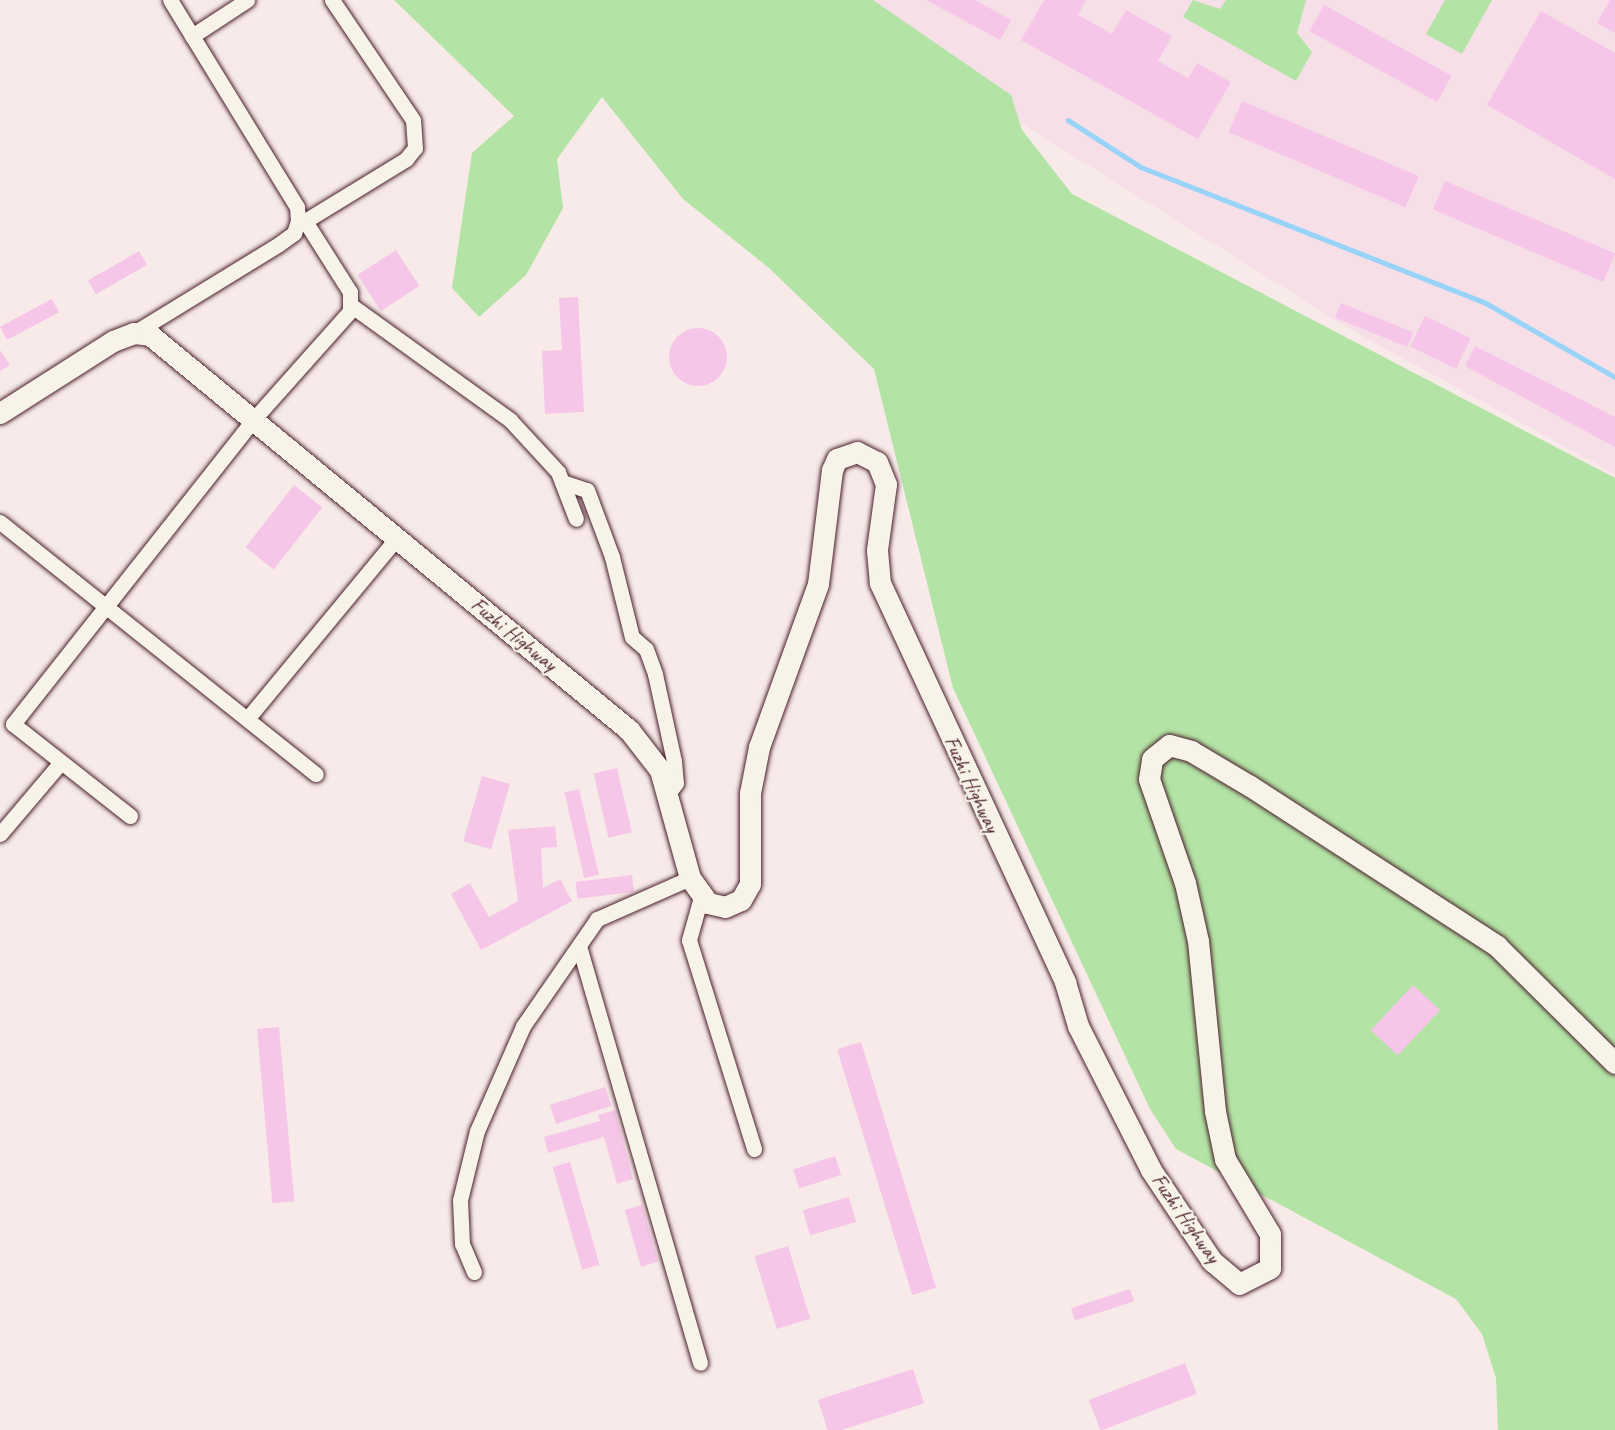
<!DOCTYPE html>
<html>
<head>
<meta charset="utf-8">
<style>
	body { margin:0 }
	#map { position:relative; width:1615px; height:1430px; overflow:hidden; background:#f7eae8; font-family:Caveat,sans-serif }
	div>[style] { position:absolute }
	.built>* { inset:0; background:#f7dfe8 }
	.green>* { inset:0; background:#b3e4a5 }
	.stream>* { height:4.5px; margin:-2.25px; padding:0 2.25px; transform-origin:2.25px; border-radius:2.25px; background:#98d3f8 }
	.building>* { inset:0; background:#f6c6e8; transform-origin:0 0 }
	.round { border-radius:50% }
	.roads { filter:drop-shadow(0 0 2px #4a1f2b) drop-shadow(0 0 2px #4a1f2b) }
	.minor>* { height:15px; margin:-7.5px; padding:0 7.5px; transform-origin:7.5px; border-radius:7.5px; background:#f7f3e8 }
	.secondary>* { height:21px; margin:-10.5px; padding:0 10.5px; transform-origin:10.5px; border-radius:10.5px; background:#f7f3e8 }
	span { translate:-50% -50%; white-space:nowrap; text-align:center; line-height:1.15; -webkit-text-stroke:4.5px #f7f3e8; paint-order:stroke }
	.street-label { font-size:21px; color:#4a1f2b }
</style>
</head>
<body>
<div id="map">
	<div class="built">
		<i style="clip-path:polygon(824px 0,1615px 0,1615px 474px,1353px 331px)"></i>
	</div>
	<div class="green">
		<i style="clip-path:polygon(394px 0,873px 0,1011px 95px,1022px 130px,1072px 194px,1615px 478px,1615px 1430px,1498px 1430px,1496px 1378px,1482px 1334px,1456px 1299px,1176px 1149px,1150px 1109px,953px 688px,874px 369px,769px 268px,683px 199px,602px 97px,557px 159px,563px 208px,526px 275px,479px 317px,452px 288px,472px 153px,514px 116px)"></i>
		<i style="clip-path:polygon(1193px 0,1220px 9px,1226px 0,1306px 0,1297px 33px,1312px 52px,1296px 81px,1183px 17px)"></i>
		<i style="clip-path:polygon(1445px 0,1492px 0,1462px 54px,1426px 34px)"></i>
	</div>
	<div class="stream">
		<i style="left:1068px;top:120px;width:87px;rotate:32.8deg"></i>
		<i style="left:1141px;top:167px;width:371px;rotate:21.5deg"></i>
		<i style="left:1486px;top:303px;width:149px;rotate:29.8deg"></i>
	</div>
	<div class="building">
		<i style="clip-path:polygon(926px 0,975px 0,1011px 20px,1000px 40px)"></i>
		<i style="clip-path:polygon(1044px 0,1086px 0,1078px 15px,1112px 34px,1126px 10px,1172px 36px,1158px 61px,1188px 78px,1197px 63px,1231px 82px,1198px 139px,1021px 40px)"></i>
		<i style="clip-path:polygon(1610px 0,1615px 0,1615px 33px,1597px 23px)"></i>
		<i style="left:1324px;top:5px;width:146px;height:30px;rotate:29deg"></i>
		<i style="clip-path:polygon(1541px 11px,1615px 53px,1615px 179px,1487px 105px)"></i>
		<i style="left:1242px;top:101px;width:192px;height:34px;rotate:23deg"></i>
		<i style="left:1445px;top:181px;width:185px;height:31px;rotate:23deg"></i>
		<i style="left:396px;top:250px;width:43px;height:46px;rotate:57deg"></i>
		<i style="left:139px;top:251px;width:16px;height:59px;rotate:60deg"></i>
		<i style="clip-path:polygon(578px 297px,584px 412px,545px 414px,542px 351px,562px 350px,559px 298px)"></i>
		<i style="left:52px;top:299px;width:15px;height:59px;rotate:62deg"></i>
		<i style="left:1341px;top:303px;width:78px;height:16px;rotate:22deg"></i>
		<i style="left:1425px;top:316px;width:51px;height:34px;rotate:26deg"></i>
		<i class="round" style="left:669px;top:328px;width:58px;height:58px"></i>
		<i style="clip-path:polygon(1475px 346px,1615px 417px,1615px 447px,1465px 366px)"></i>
		<i style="clip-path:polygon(0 350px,10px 365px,0 371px)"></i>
		<i style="left:294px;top:485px;width:36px;height:79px;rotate:38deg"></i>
		<i style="left:617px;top:768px;width:66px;height:24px;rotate:77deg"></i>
		<i style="left:482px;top:776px;width:29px;height:68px;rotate:16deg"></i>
		<i style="left:579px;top:789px;width:88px;height:15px;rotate:77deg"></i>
		<i style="clip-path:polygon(555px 826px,557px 847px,541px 848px,543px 888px,560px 879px,572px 901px,481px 950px,451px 894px,470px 883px,489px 917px,518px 901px,508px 830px)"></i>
		<i style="left:632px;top:875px;width:17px;height:57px;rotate:83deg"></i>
		<i style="left:1413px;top:985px;width:37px;height:62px;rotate:43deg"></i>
		<i style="left:279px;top:1027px;width:175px;height:22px;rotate:85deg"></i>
		<i style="left:861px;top:1042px;width:257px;height:25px;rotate:73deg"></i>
		<i style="left:605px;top:1087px;width:20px;height:58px;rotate:72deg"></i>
		<i style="clip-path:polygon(615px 1110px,633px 1179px,617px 1184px,604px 1137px,548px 1153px,544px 1137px,600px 1121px,598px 1115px)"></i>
		<i style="left:835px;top:1156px;width:20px;height:44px;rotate:72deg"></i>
		<i style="left:570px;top:1162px;width:107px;height:18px;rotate:74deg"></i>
		<i style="left:849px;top:1197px;width:26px;height:48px;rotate:74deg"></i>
		<i style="left:642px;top:1205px;width:59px;height:18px;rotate:74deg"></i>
		<i style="left:788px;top:1246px;width:76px;height:35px;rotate:73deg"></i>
		<i style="left:1130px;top:1289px;width:13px;height:62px;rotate:72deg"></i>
		<i style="left:1185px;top:1363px;width:33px;height:103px;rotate:69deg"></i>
		<i style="left:913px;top:1369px;width:36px;height:100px;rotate:72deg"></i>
	</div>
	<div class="roads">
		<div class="minor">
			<i style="left:192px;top:36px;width:66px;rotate:-33.2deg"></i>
			<i style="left:305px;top:221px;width:119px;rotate:-31.5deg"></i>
			<i style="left:406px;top:159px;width:14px;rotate:-51deg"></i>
			<i style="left:415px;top:148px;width:28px;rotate:-94deg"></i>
			<i style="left:413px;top:120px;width:145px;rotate:-124deg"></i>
			<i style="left:352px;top:306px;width:195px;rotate:35.8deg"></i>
			<i style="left:510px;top:420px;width:71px;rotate:47.3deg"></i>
			<i style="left:558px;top:472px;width:50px;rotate:69deg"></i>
			<i style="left:134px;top:333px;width:170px;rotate:-31.5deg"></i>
			<i style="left:279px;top:244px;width:19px;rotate:-36deg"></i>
			<i style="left:294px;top:233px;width:13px;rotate:-72deg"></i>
			<i style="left:298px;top:221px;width:14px;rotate:-94deg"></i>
			<i style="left:297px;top:207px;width:243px;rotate:-121.5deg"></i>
			<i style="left:562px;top:482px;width:26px;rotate:18deg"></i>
			<i style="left:587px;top:490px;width:72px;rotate:69.5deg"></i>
			<i style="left:612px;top:557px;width:82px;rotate:76deg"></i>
			<i style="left:632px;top:637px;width:18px;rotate:41deg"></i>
			<i style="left:646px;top:649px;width:27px;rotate:70deg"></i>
			<i style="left:655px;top:674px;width:89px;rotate:77.7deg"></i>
			<i style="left:674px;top:761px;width:22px;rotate:85deg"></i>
			<i style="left:676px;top:783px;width:15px;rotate:127deg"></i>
			<i style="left:0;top:522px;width:404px;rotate:38.6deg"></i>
			<i style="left:247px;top:719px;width:234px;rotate:-50.4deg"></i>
			<i style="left:130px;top:816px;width:149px;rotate:-141.8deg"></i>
			<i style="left:13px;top:724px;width:387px;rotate:-51.7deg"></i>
			<i style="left:253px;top:420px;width:146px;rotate:-48.3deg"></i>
			<i style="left:350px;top:311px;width:19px;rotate:-90deg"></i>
			<i style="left:350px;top:292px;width:84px;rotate:-122.4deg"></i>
			<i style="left:305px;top:221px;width:7px;rotate:180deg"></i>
			<i style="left:0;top:834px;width:94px;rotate:-49.7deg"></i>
			<i style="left:701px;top:897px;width:45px;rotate:105.6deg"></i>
			<i style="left:689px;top:940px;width:219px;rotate:72.7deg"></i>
			<i style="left:579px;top:946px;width:434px;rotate:73.8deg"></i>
			<i style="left:474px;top:1272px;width:30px;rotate:-113deg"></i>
			<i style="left:462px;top:1244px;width:44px;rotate:-92.6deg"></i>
			<i style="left:460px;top:1200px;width:71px;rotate:-76.2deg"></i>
			<i style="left:477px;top:1131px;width:115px;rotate:-66.3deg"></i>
			<i style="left:523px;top:1026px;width:130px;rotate:-55.3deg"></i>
			<i style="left:597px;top:919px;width:102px;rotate:-23.8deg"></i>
		</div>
		<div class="secondary">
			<i style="left:0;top:413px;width:134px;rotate:-32.5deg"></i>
			<i style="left:113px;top:341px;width:22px;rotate:-21deg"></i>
			<i style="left:134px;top:333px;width:16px;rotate:7deg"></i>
			<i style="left:150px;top:335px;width:621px;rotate:39.51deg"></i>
			<i style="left:629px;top:730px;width:51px;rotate:52.2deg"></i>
			<i style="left:660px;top:770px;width:112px;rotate:74.5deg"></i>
			<i style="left:690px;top:878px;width:31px;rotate:54deg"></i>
			<i style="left:708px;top:903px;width:17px;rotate:13deg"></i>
			<i style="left:725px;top:907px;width:17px;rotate:-24deg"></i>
			<i style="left:741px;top:900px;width:18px;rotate:-61deg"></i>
			<i style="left:750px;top:884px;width:91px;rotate:-90deg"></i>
			<i style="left:750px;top:793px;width:47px;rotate:-78.9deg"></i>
			<i style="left:759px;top:747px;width:173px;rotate:-70.1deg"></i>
			<i style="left:818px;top:584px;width:115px;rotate:-83deg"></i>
			<i style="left:832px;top:470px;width:12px;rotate:-66deg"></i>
			<i style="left:837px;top:459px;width:21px;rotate:-19deg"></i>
			<i style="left:857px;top:452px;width:22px;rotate:27deg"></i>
			<i style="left:877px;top:462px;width:24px;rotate:68deg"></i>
			<i style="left:886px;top:484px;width:67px;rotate:97.8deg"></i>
			<i style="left:877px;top:550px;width:33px;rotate:85deg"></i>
			<i style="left:880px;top:583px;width:440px;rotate:65.1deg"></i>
			<i style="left:1065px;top:982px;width:46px;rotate:73.5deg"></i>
			<i style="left:1078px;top:1026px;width:161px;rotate:63.1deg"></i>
			<i style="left:1151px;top:1170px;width:110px;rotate:56.2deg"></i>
			<i style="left:1212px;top:1261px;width:35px;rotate:40deg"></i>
			<i style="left:1239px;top:1284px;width:35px;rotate:-27deg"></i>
			<i style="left:1270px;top:1268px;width:34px;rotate:-90deg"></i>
			<i style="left:1270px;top:1234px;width:87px;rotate:-121deg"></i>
			<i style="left:1225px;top:1159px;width:49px;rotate:-101.8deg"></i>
			<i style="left:1215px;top:1111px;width:171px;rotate:-95.7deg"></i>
			<i style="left:1198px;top:941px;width:59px;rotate:-102.6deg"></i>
			<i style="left:1185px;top:883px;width:110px;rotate:-109.1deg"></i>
			<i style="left:1149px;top:779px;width:20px;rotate:-81deg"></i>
			<i style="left:1152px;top:759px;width:22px;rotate:-39deg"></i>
			<i style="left:1169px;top:745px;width:23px;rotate:15deg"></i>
			<i style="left:1191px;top:751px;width:69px;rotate:30.7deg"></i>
			<i style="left:1250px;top:786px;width:294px;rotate:32.9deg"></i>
			<i style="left:1497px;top:946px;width:166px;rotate:44.8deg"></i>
		</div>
	</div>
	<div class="street-label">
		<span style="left:514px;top:634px;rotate:39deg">Fuzhi Highway</span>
		<span style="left:972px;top:784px;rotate:65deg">Fuzhi Highway</span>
		<span style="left:1186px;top:1218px;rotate:55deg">Fuzhi Highway</span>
	</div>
</div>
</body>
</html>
